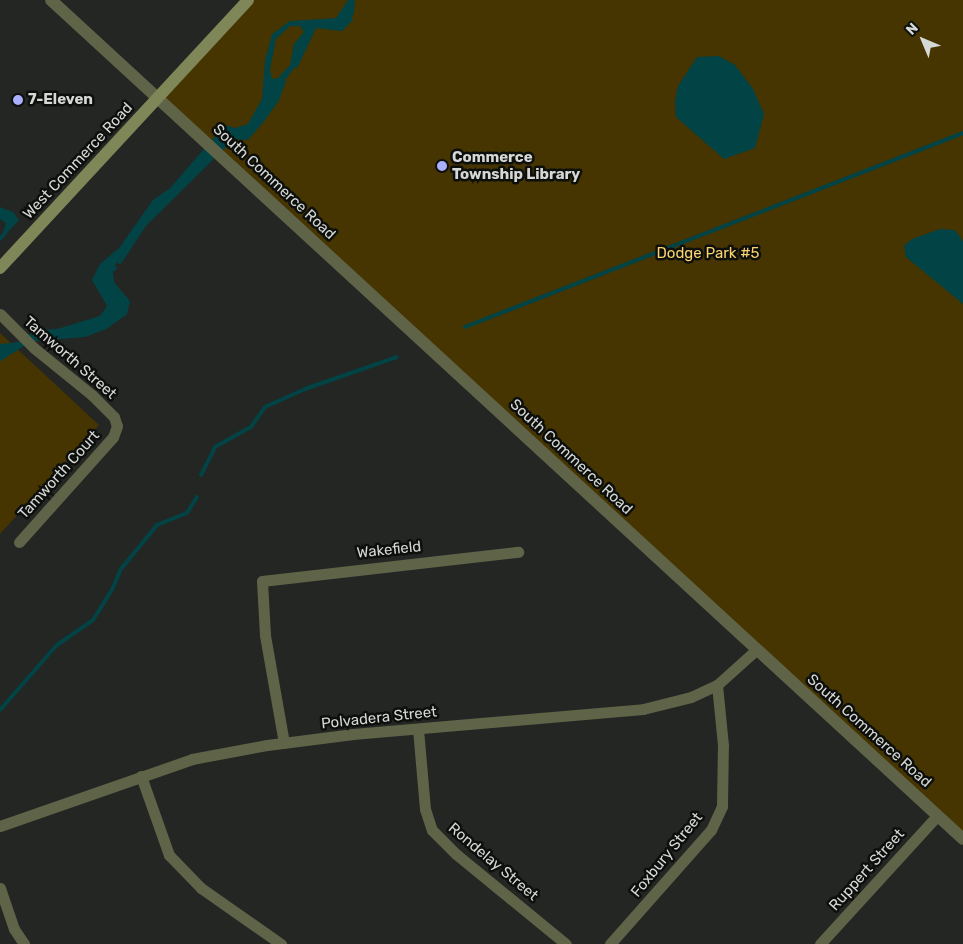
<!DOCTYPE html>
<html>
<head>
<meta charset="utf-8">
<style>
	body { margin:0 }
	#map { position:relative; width:963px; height:944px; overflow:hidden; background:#232623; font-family:Rubik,sans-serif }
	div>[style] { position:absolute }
	.green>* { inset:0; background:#463501 }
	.water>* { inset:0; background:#024345 }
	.stream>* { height:4px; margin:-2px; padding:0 2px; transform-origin:2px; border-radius:2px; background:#024345 }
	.minor>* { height:11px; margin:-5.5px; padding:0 5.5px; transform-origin:5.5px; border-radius:5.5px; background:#5f6347 }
	.tertiary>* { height:12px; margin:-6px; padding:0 6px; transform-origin:6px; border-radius:6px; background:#5f6347 }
	.secondary>* { height:12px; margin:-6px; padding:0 6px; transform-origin:6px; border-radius:6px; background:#7f8658 }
	.dots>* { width:14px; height:14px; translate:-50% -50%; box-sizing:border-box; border:2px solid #0d0f0d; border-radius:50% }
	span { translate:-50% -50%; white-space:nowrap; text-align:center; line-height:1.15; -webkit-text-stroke:5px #0d0f0d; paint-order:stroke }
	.poi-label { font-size:15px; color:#d5d8d5; font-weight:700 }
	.left { translate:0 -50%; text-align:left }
	.street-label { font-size:15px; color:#d5d8d5 }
	.park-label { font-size:15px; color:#fad36f }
	.north { position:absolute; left:898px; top:15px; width:50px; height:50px; -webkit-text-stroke:4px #0d0f0d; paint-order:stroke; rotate:315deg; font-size:14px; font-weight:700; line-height:20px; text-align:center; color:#d5d8d5 }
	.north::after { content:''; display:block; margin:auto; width:18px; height:22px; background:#d5d8d5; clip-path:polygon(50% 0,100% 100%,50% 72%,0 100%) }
</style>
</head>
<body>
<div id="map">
	<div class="green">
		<i style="clip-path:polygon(251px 0,963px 0,963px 833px,162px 97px)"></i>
		<i style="clip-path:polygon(0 333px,99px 425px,0 534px)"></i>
	</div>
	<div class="water">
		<i style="clip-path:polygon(evenodd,348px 0,355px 0,354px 13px,348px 24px,338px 30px,314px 28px,310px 33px,298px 63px,282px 84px,277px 100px,261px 122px,247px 138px,231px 138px,144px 225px,111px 271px,112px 283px,128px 302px,125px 313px,97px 331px,73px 338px,34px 339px,0 359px,0 344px,19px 342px,36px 330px,57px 329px,100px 316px,107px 306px,92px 280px,100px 264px,119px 248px,153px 200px,170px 188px,225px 125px,235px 128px,248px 124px,262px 99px,265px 60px,272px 34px,290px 21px,336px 18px,348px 0,290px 26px,300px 26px,304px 32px,294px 44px,290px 65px,278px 78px,272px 79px,270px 70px,276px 39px,290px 26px)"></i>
		<i style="clip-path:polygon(719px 56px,735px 65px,753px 89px,764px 114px,755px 148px,724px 159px,676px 117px,675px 101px,678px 86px,697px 57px)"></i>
		<i style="clip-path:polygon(0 207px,13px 212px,19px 220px,6px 234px,3px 232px,6px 223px,0 219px)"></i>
		<i style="clip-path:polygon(940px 229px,955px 230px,963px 241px,963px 304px,906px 257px,904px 246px,912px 239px)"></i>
	</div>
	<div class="stream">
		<i style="left:326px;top:27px;width:15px;rotate:8deg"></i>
		<i style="left:341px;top:29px;width:14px;rotate:-45deg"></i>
		<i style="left:296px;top:66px;width:42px;rotate:-64.7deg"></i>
		<i style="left:221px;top:149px;width:18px;rotate:-43deg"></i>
		<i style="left:234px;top:137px;width:13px;rotate:4deg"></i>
		<i style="left:247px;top:138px;width:21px;rotate:-49deg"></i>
		<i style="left:261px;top:122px;width:27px;rotate:-54deg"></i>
		<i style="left:277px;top:100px;width:20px;rotate:-70deg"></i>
		<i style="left:0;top:239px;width:8px;rotate:-50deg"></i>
		<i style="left:120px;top:262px;width:44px;rotate:-57deg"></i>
		<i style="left:144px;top:225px;width:101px;rotate:-44.6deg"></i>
		<i style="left:465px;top:327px;width:534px;rotate:-21.28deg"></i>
		<i style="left:35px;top:339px;width:50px;rotate:-4.6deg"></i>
		<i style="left:85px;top:335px;width:22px;rotate:-21deg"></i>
		<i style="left:106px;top:327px;width:24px;rotate:-36deg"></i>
		<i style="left:125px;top:313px;width:11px;rotate:-75deg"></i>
		<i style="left:128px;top:302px;width:25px;rotate:-130deg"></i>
		<i style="left:112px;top:283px;width:12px;rotate:-95deg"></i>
		<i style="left:111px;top:271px;width:5px;rotate:-37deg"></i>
		<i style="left:0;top:359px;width:28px;rotate:-32deg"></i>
		<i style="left:201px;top:475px;width:31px;rotate:-63deg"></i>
		<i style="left:215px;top:447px;width:41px;rotate:-29.1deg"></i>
		<i style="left:251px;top:427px;width:24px;rotate:-55deg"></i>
		<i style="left:265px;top:407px;width:44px;rotate:-24.2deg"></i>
		<i style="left:305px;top:389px;width:97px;rotate:-19.2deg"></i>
		<i style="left:0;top:710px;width:86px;rotate:-48.8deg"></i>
		<i style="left:57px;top:645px;width:44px;rotate:-34.8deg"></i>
		<i style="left:93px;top:620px;width:36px;rotate:-58deg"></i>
		<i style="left:112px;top:590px;width:23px;rotate:-67deg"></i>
		<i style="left:121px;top:569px;width:57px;rotate:-50.7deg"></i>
		<i style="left:157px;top:525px;width:32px;rotate:-22deg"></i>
		<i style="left:187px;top:513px;width:19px;rotate:-58deg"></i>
	</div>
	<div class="minor">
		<i style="left:0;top:314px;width:48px;rotate:45deg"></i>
		<i style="left:34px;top:348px;width:75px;rotate:39deg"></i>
		<i style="left:92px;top:395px;width:31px;rotate:45deg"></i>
		<i style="left:114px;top:417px;width:9px;rotate:72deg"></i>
		<i style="left:117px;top:426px;width:12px;rotate:110deg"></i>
		<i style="left:113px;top:437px;width:141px;rotate:131.8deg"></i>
		<i style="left:418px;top:729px;width:80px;rotate:85deg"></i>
		<i style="left:425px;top:809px;width:22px;rotate:72deg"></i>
		<i style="left:432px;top:830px;width:34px;rotate:45deg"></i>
		<i style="left:456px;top:854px;width:142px;rotate:39.3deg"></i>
		<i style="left:284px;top:743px;width:110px;rotate:-100deg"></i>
		<i style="left:265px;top:635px;width:54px;rotate:-93.2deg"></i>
		<i style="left:262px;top:581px;width:258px;rotate:-6.5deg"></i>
		<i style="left:141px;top:776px;width:84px;rotate:70.5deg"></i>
		<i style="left:169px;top:855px;width:46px;rotate:45.9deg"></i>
		<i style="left:201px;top:888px;width:98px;rotate:35deg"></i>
		<i style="left:0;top:826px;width:203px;rotate:-19.2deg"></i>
		<i style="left:192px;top:759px;width:76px;rotate:-10.6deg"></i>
		<i style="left:267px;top:745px;width:87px;rotate:-7.3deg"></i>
		<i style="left:353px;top:734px;width:291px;rotate:-4.9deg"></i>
		<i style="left:643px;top:709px;width:49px;rotate:-14deg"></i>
		<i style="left:691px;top:697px;width:29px;rotate:-25deg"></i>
		<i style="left:717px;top:685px;width:52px;rotate:-41.9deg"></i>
		<i style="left:0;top:888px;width:43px;rotate:71.1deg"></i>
		<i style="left:14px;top:929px;width:18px;rotate:56deg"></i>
		<i style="left:610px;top:944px;width:152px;rotate:-48.5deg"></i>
		<i style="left:711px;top:830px;width:26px;rotate:-65deg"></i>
		<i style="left:722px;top:806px;width:61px;rotate:-89.1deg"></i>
		<i style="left:723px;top:745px;width:60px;rotate:-95.7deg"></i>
		<i style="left:820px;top:944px;width:173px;rotate:-47.6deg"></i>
	</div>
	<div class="tertiary">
		<i style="left:51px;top:0;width:1239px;rotate:42.61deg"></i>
	</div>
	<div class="secondary">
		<i style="left:0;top:268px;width:365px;rotate:-47.2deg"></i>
	</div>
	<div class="dots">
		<i style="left:18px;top:100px;background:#aab0fc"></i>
		<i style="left:442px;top:166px;background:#aab0fc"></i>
	</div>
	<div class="poi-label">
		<span class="left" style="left:28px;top:100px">7-Eleven</span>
		<span class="left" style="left:452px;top:166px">Commerce<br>Township Library</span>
	</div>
	<div class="street-label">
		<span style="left:78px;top:161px;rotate:-47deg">West Commerce Road</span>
		<span style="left:274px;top:182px;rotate:43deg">South Commerce Road</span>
		<span style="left:70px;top:358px;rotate:41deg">Tamworth Street</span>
		<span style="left:571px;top:457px;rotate:43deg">South Commerce Road</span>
		<span style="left:59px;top:475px;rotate:-48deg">Tamworth Court</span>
		<span style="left:389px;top:550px;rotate:-6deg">Wakefield</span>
		<span style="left:379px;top:718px;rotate:-6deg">Polvadera Street</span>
		<span style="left:869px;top:731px;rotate:42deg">South Commerce Road</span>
		<span style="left:667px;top:855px;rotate:-51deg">Foxbury Street</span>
		<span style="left:493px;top:862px;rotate:40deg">Rondelay Street</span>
		<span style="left:867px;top:870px;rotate:-48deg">Ruppert Street</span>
	</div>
	<div class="park-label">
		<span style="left:708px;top:254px">Dodge Park #5</span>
	</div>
	<div class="north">N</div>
</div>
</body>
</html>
